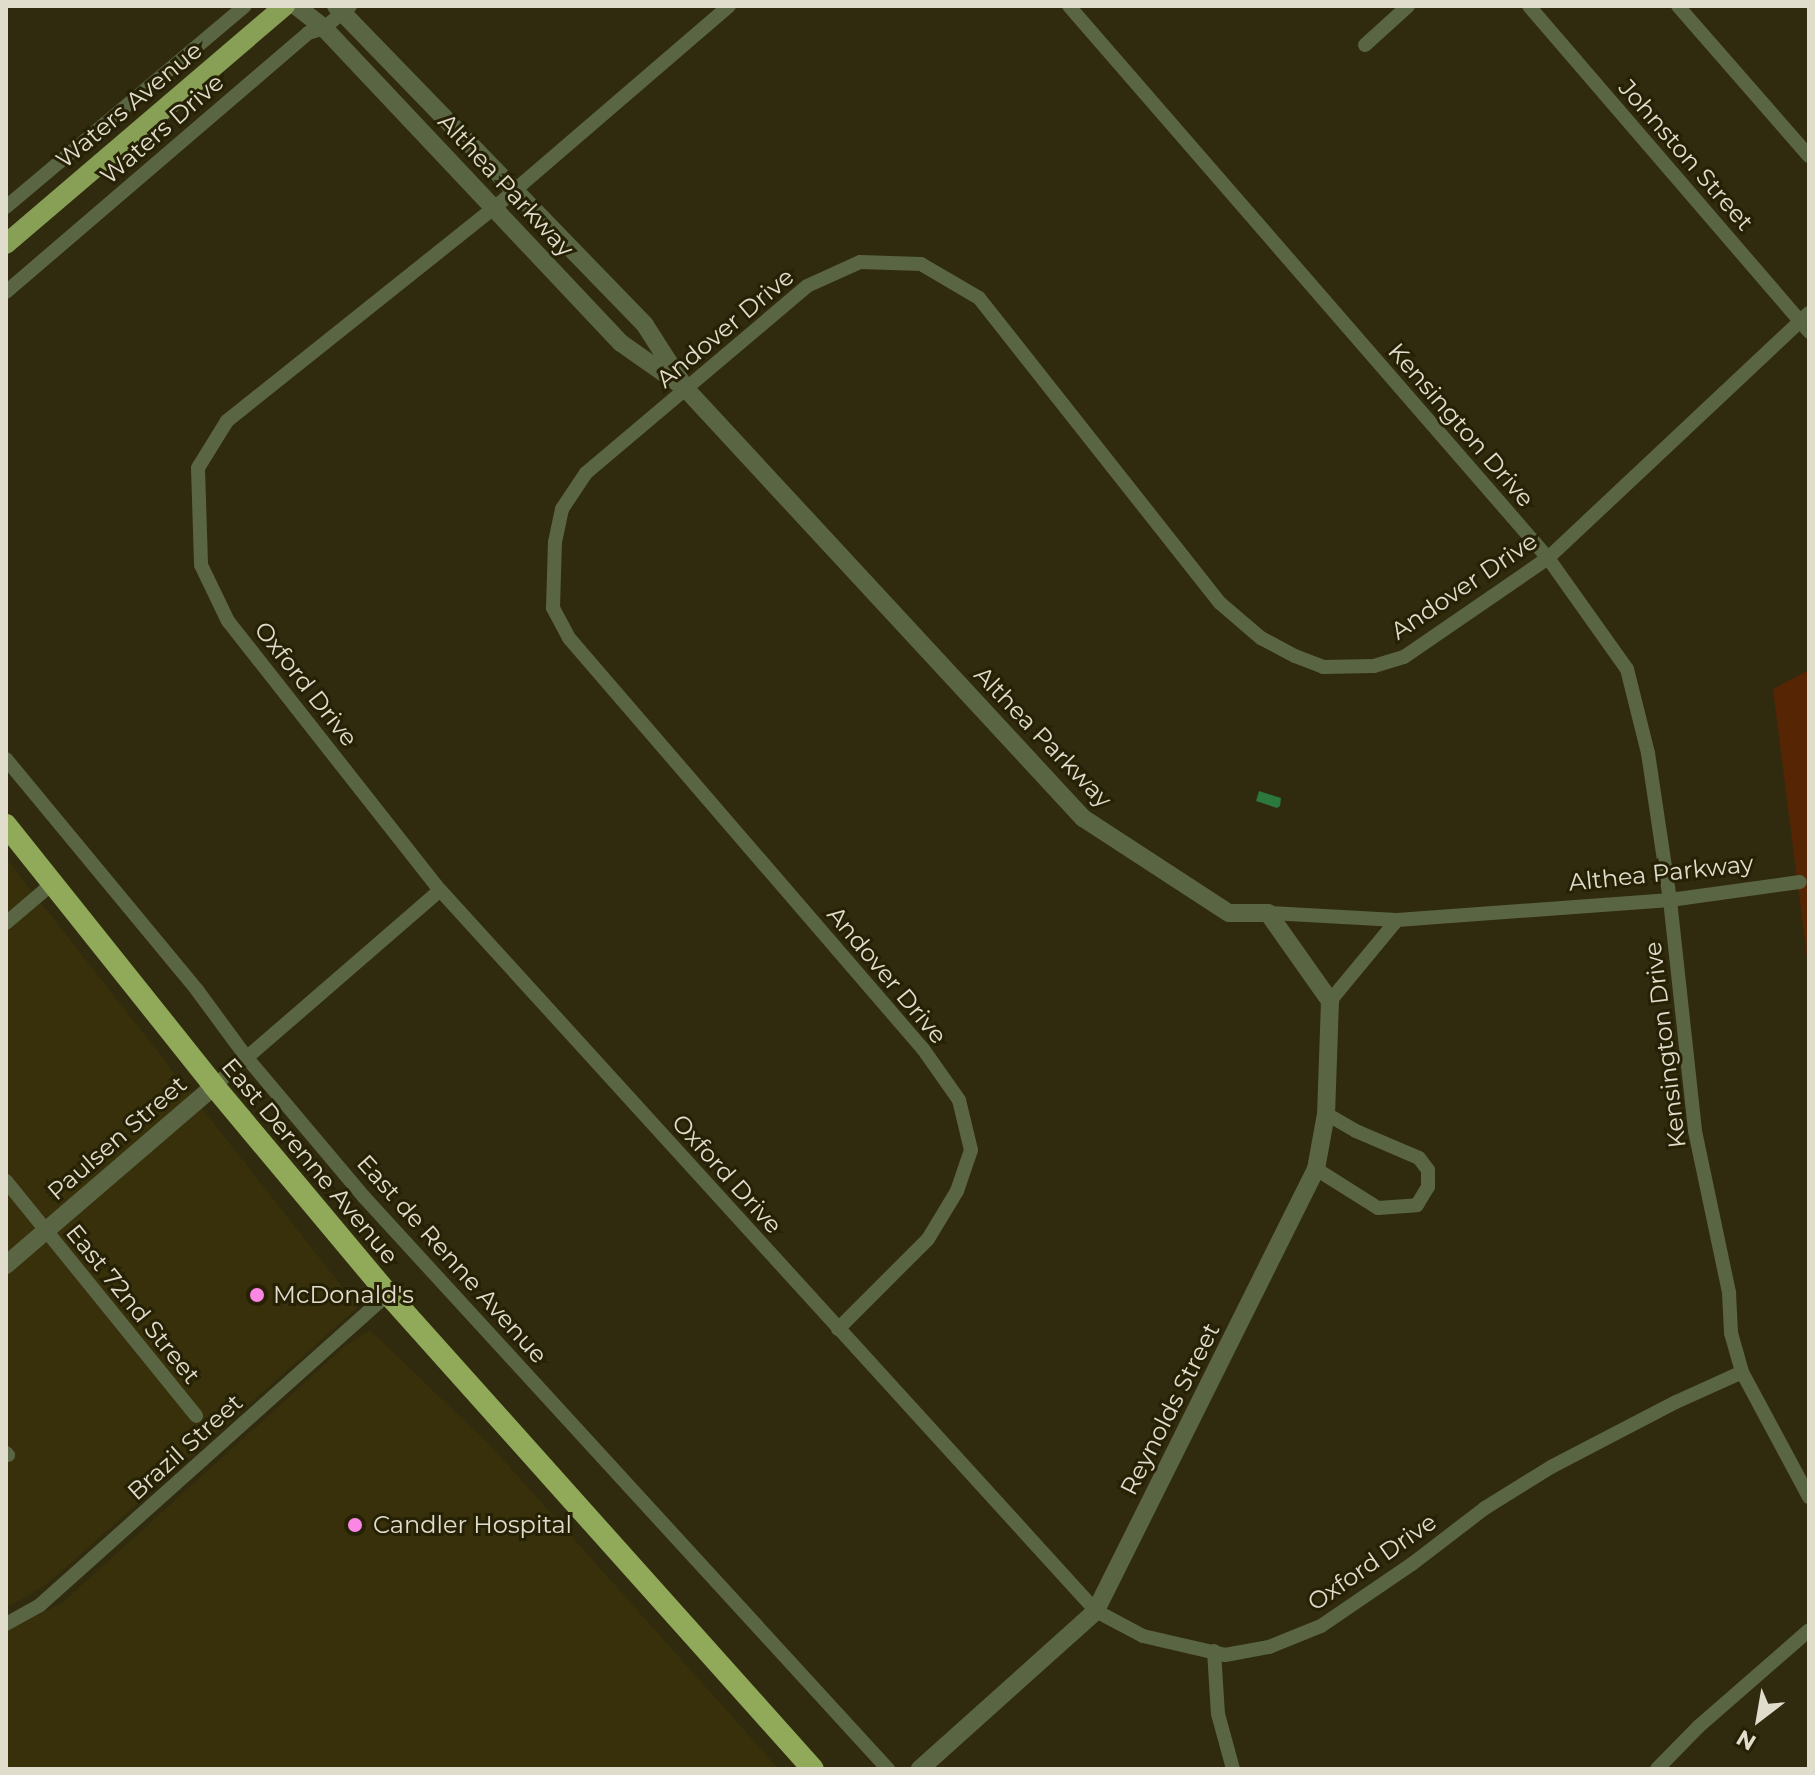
<!DOCTYPE html>
<html>
<head>
<meta charset="utf-8">
<style>
	body { margin:0 }
	#map { position:relative; width:1815px; height:1775px; overflow:hidden; background:#302a0f; font-family:Montserrat,sans-serif }
	div>[style] { position:absolute }
	.built>* { inset:0; background:#37300b }
	.green>* { inset:0; background:#562504 }
	.water>* { inset:0; background:#2b793d }
	.minor>* { height:14px; margin:-7px; padding:0 7px; transform-origin:7px; border-radius:7px; background:#596543 }
	.tertiary>* { height:18px; margin:-9px; padding:0 9px; transform-origin:9px; border-radius:9px; background:#596543 }
	.primary>* { height:20px; margin:-10px; padding:0 10px; transform-origin:10px; border-radius:10px; background:#889f56 }
	.trunk>* { height:22px; margin:-11px; padding:0 11px; transform-origin:11px; border-radius:11px; background:#91aa5a }
	.dots>* { width:22px; height:22px; translate:-50% -50%; box-sizing:border-box; border:4px solid #262105; border-radius:50% }
	span { translate:-50% -50%; white-space:nowrap; text-align:center; line-height:1.15; -webkit-text-stroke:6px #262105; paint-order:stroke }
	.street-label { font-size:24px; color:#e0ddcd }
	.poi-label { font-size:24px; color:#e0ddcd }
	.left { translate:0 -50%; text-align:left }
	.frame { position:absolute; inset:0; border:8px solid #e0ddcd; pointer-events:none }
	.north { position:absolute; left:1719px; top:1679px; width:80px; height:80px; -webkit-text-stroke:6px #262105; paint-order:stroke; rotate:211deg; font-size:22px; font-weight:700; line-height:32px; text-align:center; color:#e0ddcd }
	.north::after { content:''; display:block; margin:auto; width:28px; height:36px; background:#e0ddcd; clip-path:polygon(50% 0,100% 100%,50% 72%,0 100%) }
</style>
</head>
<body>
<div id="map">
	<div class="built">
		<i style="clip-path:polygon(6px 858px,358px 1307px,46px 1585px,6px 1608px)"></i>
		<i style="clip-path:polygon(370px 1330px,492px 1447px,779px 1769px,6px 1769px,6px 1630px,62px 1603px,345px 1346px)"></i>
	</div>
	<div class="green">
		<i style="clip-path:polygon(1809px 670px,1809px 973px,1773px 689px)"></i>
	</div>
	<div class="water">
		<i style="clip-path:polygon(1259px 791px,1281px 798px,1280px 806px,1277px 808px,1256px 801px)"></i>
	</div>
	<div class="minor">
		<i style="left:729px;top:6px;width:308px;rotate:139.3deg"></i>
		<i style="left:495px;top:207px;width:343px;rotate:141.4deg"></i>
		<i style="left:227px;top:421px;width:55px;rotate:121.7deg"></i>
		<i style="left:198px;top:468px;width:97px;rotate:88.2deg"></i>
		<i style="left:201px;top:565px;width:62px;rotate:64.3deg"></i>
		<i style="left:228px;top:621px;width:342px;rotate:51.8deg"></i>
		<i style="left:440px;top:890px;width:975px;rotate:47.7deg"></i>
		<i style="left:1096px;top:1611px;width:53px;rotate:28deg"></i>
		<i style="left:1143px;top:1636px;width:84px;rotate:13deg"></i>
		<i style="left:1225px;top:1655px;width:45px;rotate:-10.3deg"></i>
		<i style="left:1269px;top:1647px;width:56px;rotate:-22deg"></i>
		<i style="left:1321px;top:1626px;width:110px;rotate:-34.3deg"></i>
		<i style="left:1412px;top:1564px;width:92px;rotate:-37.5deg"></i>
		<i style="left:1485px;top:1508px;width:78px;rotate:-31.8deg"></i>
		<i style="left:1551px;top:1467px;width:141px;rotate:-27.5deg"></i>
		<i style="left:1676px;top:1402px;width:72px;rotate:-24.4deg"></i>
		<i style="left:1069px;top:6px;width:731px;rotate:49.05deg"></i>
		<i style="left:1548px;top:558px;width:136px;rotate:54.6deg"></i>
		<i style="left:1627px;top:669px;width:87px;rotate:76deg"></i>
		<i style="left:1648px;top:753px;width:149px;rotate:81.5deg"></i>
		<i style="left:1670px;top:900px;width:232px;rotate:83.8deg"></i>
		<i style="left:1695px;top:1131px;width:166px;rotate:78.1deg"></i>
		<i style="left:1729px;top:1293px;width:40px;rotate:87.1deg"></i>
		<i style="left:1731px;top:1333px;width:41px;rotate:74.2deg"></i>
		<i style="left:1742px;top:1372px;width:142px;rotate:61.8deg"></i>
		<i style="left:1529px;top:6px;width:430px;rotate:49.3deg"></i>
		<i style="left:1678px;top:6px;width:199px;rotate:48.9deg"></i>
		<i style="left:1365px;top:45px;width:58px;rotate:-42.2deg"></i>
		<i style="left:6px;top:207px;width:312px;rotate:-40.1deg"></i>
		<i style="left:6px;top:292px;width:398px;rotate:-40.6deg"></i>
		<i style="left:308px;top:33px;width:17px;rotate:-17deg"></i>
		<i style="left:324px;top:28px;width:34px;rotate:-40deg"></i>
		<i style="left:6px;top:759px;width:300px;rotate:50.4deg"></i>
		<i style="left:197px;top:990px;width:84px;rotate:53.7deg"></i>
		<i style="left:247px;top:1058px;width:182px;rotate:49.9deg"></i>
		<i style="left:364px;top:1197px;width:776px;rotate:47.51deg"></i>
		<i style="left:1268px;top:913px;width:129px;rotate:3.1deg"></i>
		<i style="left:1397px;top:920px;width:274px;rotate:-4.2deg"></i>
		<i style="left:1670px;top:900px;width:131px;rotate:-7.9deg"></i>
		<i style="left:6px;top:923px;width:60px;rotate:-40.3deg"></i>
		<i style="left:1330px;top:1001px;width:105px;rotate:-50.4deg"></i>
		<i style="left:214px;top:1086px;width:299px;rotate:-40.9deg"></i>
		<i style="left:1316px;top:1169px;width:73px;rotate:32.2deg"></i>
		<i style="left:1378px;top:1208px;width:39px;rotate:-4deg"></i>
		<i style="left:1417px;top:1205px;width:21px;rotate:-59deg"></i>
		<i style="left:1428px;top:1187px;width:17px;rotate:-90deg"></i>
		<i style="left:1428px;top:1170px;width:15px;rotate:-127deg"></i>
		<i style="left:1419px;top:1158px;width:69px;rotate:-156.8deg"></i>
		<i style="left:1356px;top:1131px;width:34px;rotate:-150deg"></i>
		<i style="left:6px;top:1181px;width:302px;rotate:51deg"></i>
		<i style="left:838px;top:1329px;width:127px;rotate:-45deg"></i>
		<i style="left:928px;top:1239px;width:56px;rotate:-58.9deg"></i>
		<i style="left:957px;top:1191px;width:43px;rotate:-71.1deg"></i>
		<i style="left:971px;top:1150px;width:51px;rotate:-103.5deg"></i>
		<i style="left:959px;top:1100px;width:62px;rotate:-125.2deg"></i>
		<i style="left:923px;top:1049px;width:542px;rotate:-130.74deg"></i>
		<i style="left:569px;top:638px;width:34px;rotate:-118deg"></i>
		<i style="left:553px;top:608px;width:66px;rotate:-88.3deg"></i>
		<i style="left:555px;top:542px;width:34px;rotate:-78deg"></i>
		<i style="left:562px;top:509px;width:43px;rotate:-56.3deg"></i>
		<i style="left:586px;top:473px;width:289px;rotate:-40.2deg"></i>
		<i style="left:807px;top:286px;width:58px;rotate:-24.4deg"></i>
		<i style="left:860px;top:262px;width:61px;rotate:1.9deg"></i>
		<i style="left:921px;top:264px;width:67px;rotate:30.4deg"></i>
		<i style="left:979px;top:298px;width:389px;rotate:51.7deg"></i>
		<i style="left:1220px;top:603px;width:54px;rotate:40.5deg"></i>
		<i style="left:1261px;top:638px;width:38px;rotate:28deg"></i>
		<i style="left:1295px;top:656px;width:30px;rotate:21deg"></i>
		<i style="left:1323px;top:667px;width:51px;rotate:-1.1deg"></i>
		<i style="left:1374px;top:666px;width:31px;rotate:-17deg"></i>
		<i style="left:1404px;top:657px;width:175px;rotate:-34.5deg"></i>
		<i style="left:1548px;top:558px;width:358px;rotate:-43.2deg"></i>
		<i style="left:6px;top:1453px;width:3px;rotate:45deg"></i>
		<i style="left:6px;top:1624px;width:39px;rotate:-29deg"></i>
		<i style="left:40px;top:1605px;width:467px;rotate:-41.8deg"></i>
		<i style="left:1214px;top:1651px;width:63px;rotate:86.4deg"></i>
		<i style="left:1218px;top:1714px;width:57px;rotate:74.7deg"></i>
		<i style="left:1657px;top:1769px;width:59px;rotate:-45.7deg"></i>
		<i style="left:1698px;top:1727px;width:147px;rotate:-41.1deg"></i>
	</div>
	<div class="tertiary">
		<i style="left:296px;top:6px;width:36px;rotate:38deg"></i>
		<i style="left:324px;top:28px;width:433px;rotate:46.7deg"></i>
		<i style="left:621px;top:343px;width:70px;rotate:35.1deg"></i>
		<i style="left:336px;top:6px;width:444px;rotate:45.9deg"></i>
		<i style="left:645px;top:325px;width:76px;rotate:57.4deg"></i>
		<i style="left:686px;top:389px;width:585px;rotate:47.22deg"></i>
		<i style="left:1083px;top:818px;width:174px;rotate:33.1deg"></i>
		<i style="left:1229px;top:913px;width:39px"></i>
		<i style="left:1268px;top:913px;width:108px;rotate:54.8deg"></i>
		<i style="left:1330px;top:1001px;width:113px;rotate:92deg"></i>
		<i style="left:1326px;top:1114px;width:56px;rotate:100.3deg"></i>
		<i style="left:1316px;top:1169px;width:494px;rotate:116.5deg"></i>
		<i style="left:1096px;top:1611px;width:237px;rotate:138.1deg"></i>
		<i style="left:6px;top:1265px;width:274px;rotate:-40.7deg"></i>
	</div>
	<div class="primary">
		<i style="left:6px;top:244px;width:367px;rotate:-40.5deg"></i>
	</div>
	<div class="trunk">
		<i style="left:6px;top:825px;width:334px;rotate:51.4deg"></i>
		<i style="left:214px;top:1086px;width:271px;rotate:50.1deg"></i>
		<i style="left:388px;top:1294px;width:637px;rotate:48.18deg"></i>
	</div>
	<div class="dots">
		<i style="left:257px;top:1295px;background:#fb87e5"></i>
		<i style="left:355px;top:1525px;background:#fb87e5"></i>
	</div>
	<div class="street-label">
		<span style="left:129px;top:105px;rotate:-40deg">Waters Avenue</span>
		<span style="left:162px;top:129px;rotate:-41deg">Waters Drive</span>
		<span style="left:1686px;top:155px;rotate:49deg">Johnston Street</span>
		<span style="left:506px;top:185px;rotate:47deg">Althea Parkway</span>
		<span style="left:725px;top:328px;rotate:-40deg">Andover Drive</span>
		<span style="left:1461px;top:425px;rotate:49deg">Kensington Drive</span>
		<span style="left:1464px;top:586px;rotate:-34deg">Andover Drive</span>
		<span style="left:306px;top:684px;rotate:52deg">Oxford Drive</span>
		<span style="left:1043px;top:737px;rotate:46deg">Althea Parkway</span>
		<span style="left:1661px;top:873px;rotate:-6deg">Althea Parkway</span>
		<span style="left:887px;top:975px;rotate:50deg">Andover Drive</span>
		<span style="left:1665px;top:1045px;rotate:-97deg">Kensington Drive</span>
		<span style="left:117px;top:1138px;rotate:-41deg">Paulsen Street</span>
		<span style="left:310px;top:1161px;rotate:50deg">East Derenne Avenue</span>
		<span style="left:727px;top:1174px;rotate:48deg">Oxford Drive</span>
		<span style="left:452px;top:1259px;rotate:48deg">East de Renne Avenue</span>
		<span style="left:133px;top:1304px;rotate:51deg">East 72nd Street</span>
		<span style="left:1170px;top:1409px;rotate:-63deg">Reynolds Street</span>
		<span style="left:185px;top:1447px;rotate:-42deg">Brazil Street</span>
		<span style="left:1372px;top:1562px;rotate:-35deg">Oxford Drive</span>
	</div>
	<div class="poi-label">
		<span class="left" style="left:273px;top:1295px">McDonald's</span>
		<span class="left" style="left:373px;top:1525px">Candler Hospital</span>
	</div>
	<div class="frame"></div>
	<div class="north">N</div>
</div>
</body>
</html>
